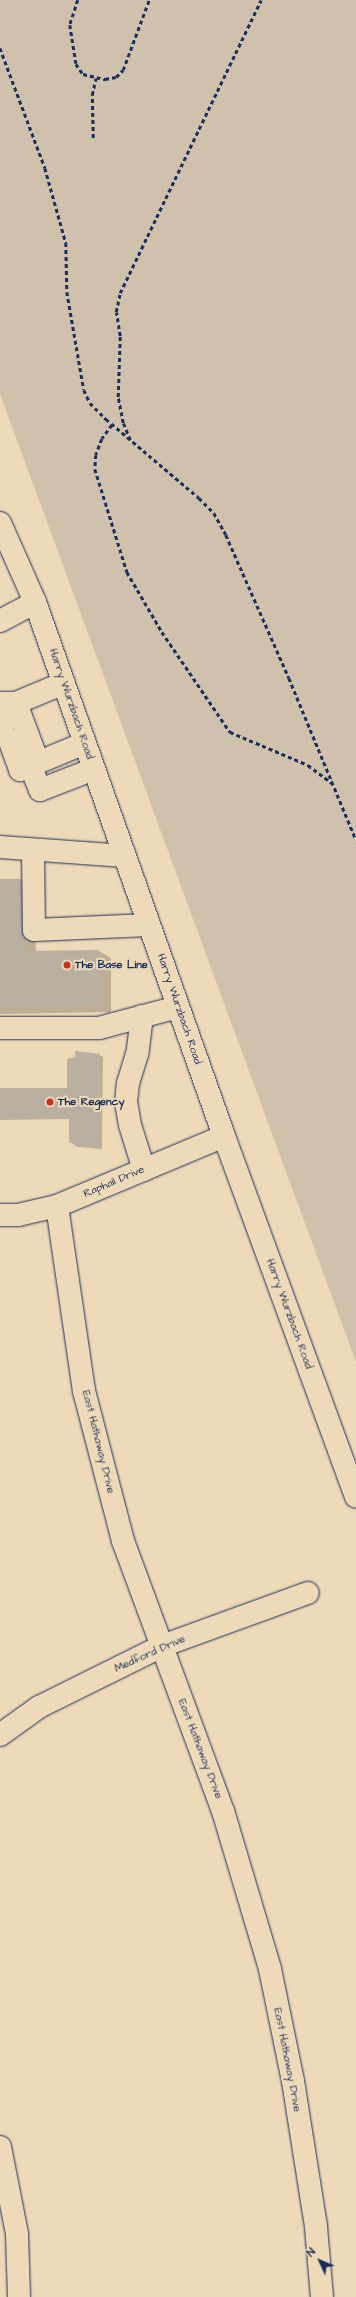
<!DOCTYPE html>
<html>
<head>
<meta charset="utf-8">
<style>
	body { margin:0 }
	#map { position:relative; width:356px; height:2297px; overflow:hidden; background:#eedab8; font-family:"Architects Daughter",sans-serif }
	div>[style] { position:absolute }
	.green>* { inset:0; background:#cfc1ab }
	.shadow>* { inset:0; background:#0003 }
	.building>* { inset:0; background:#bab0a2 }
	.path>* { height:2.5px; margin-top:-1.25px; transform-origin:0; background:repeating-linear-gradient(90deg,#1b2f5e 0 4px,transparent 0 7px) }
	.roads { filter:drop-shadow(0 0 1px #1b2f5e) drop-shadow(0 0 1px #1b2f5e) }
	.minor>* { height:22px; margin:-11px; padding:0 11px; transform-origin:11px; border-radius:11px; background:#eedab8 }
	.major>* { height:22px; margin:-11px; padding:0 11px; transform-origin:11px; border-radius:11px; background:#eedab8 }
	.dots>* { width:11px; height:11px; translate:-50% -50%; box-sizing:border-box; border:2px solid #eedab8; border-radius:50% }
	span { translate:-50% -50%; white-space:nowrap; text-align:center; line-height:1.15; -webkit-text-stroke:4px #eedab8; paint-order:stroke }
	.street-label { font-size:11px; color:#1b2f5e }
	.poi-label { font-size:11px; color:#1b2f5e; font-weight:700 }
	.left { translate:0 -50%; text-align:left }
	.north { position:absolute; left:300px; top:2241px; width:40px; height:40px; -webkit-text-stroke:3px #eedab8; paint-order:stroke; rotate:314deg; font-size:11px; font-weight:700; line-height:16px; text-align:center; color:#1b2f5e }
	.north::after { content:''; display:block; margin:auto; width:14px; height:18px; background:#1b2f5e; clip-path:polygon(50% 0,100% 100%,50% 72%,0 100%) }
</style>
</head>
<body>
<div id="map">
	<div class="green">
		<i style="clip-path:polygon(0 0,356px 0,356px 1362px,0 394px)"></i>
	</div>
	<div class="shadow">
		<i style="clip-path:polygon(0 880px,21px 880px,33px 887px,36px 952px,99px 951px,111px 958px,111px 1012px,0 1014px)"></i>
		<i style="clip-path:polygon(99px 1055px,103px 1057px,102px 1149px,78px 1147px,70px 1142px,70px 1119px,0 1120px,0 1089px,68px 1089px)"></i>
	</div>
	<div class="building">
		<i style="clip-path:polygon(0 879px,21px 879px,24px 951px,99px 950px,99px 1006px,0 1007px)"></i>
		<i style="clip-path:polygon(75px 1051px,100px 1054px,99px 1148px,74px 1146px,75px 1142px,69px 1143px,69px 1118px,0 1119px,0 1088px,67px 1088px,67px 1059px,75px 1057px)"></i>
	</div>
	<div class="path">
		<i style="left:78px;top:0;width:26px;rotate:108deg"></i>
		<i style="left:70px;top:25px;width:39px;rotate:81deg"></i>
		<i style="left:76px;top:64px;width:12px;rotate:55deg"></i>
		<i style="left:83px;top:74px;width:23px;rotate:13deg"></i>
		<i style="left:105px;top:79px;width:11px;rotate:-10deg"></i>
		<i style="left:116px;top:77px;width:10px;rotate:-45deg"></i>
		<i style="left:123px;top:70px;width:75px;rotate:-69.6deg"></i>
		<i style="left:0;top:48px;width:128px;rotate:69.4deg"></i>
		<i style="left:45px;top:168px;width:78px;rotate:74.4deg"></i>
		<i style="left:66px;top:243px;width:49px;rotate:88.8deg"></i>
		<i style="left:67px;top:292px;width:99px;rotate:80.2deg"></i>
		<i style="left:84px;top:390px;width:14px;rotate:65deg"></i>
		<i style="left:90px;top:403px;width:23px;rotate:45deg"></i>
		<i style="left:106px;top:419px;width:122px;rotate:40.3deg"></i>
		<i style="left:199px;top:498px;width:21px;rotate:45deg"></i>
		<i style="left:214px;top:513px;width:25px;rotate:61deg"></i>
		<i style="left:226px;top:535px;width:156px;rotate:66.2deg"></i>
		<i style="left:289px;top:678px;width:175px;rotate:67.5deg"></i>
		<i style="left:93px;top:138px;width:43px;rotate:-91.3deg"></i>
		<i style="left:92px;top:95px;width:17px;rotate:-77deg"></i>
		<i style="left:112px;top:425px;width:17px;rotate:126deg"></i>
		<i style="left:102px;top:439px;width:17px;rotate:111deg"></i>
		<i style="left:96px;top:455px;width:14px;rotate:94deg"></i>
		<i style="left:95px;top:469px;width:108px;rotate:72.7deg"></i>
		<i style="left:127px;top:572px;width:69px;rotate:59.7deg"></i>
		<i style="left:162px;top:632px;width:121px;rotate:55.8deg"></i>
		<i style="left:230px;top:732px;width:85px;rotate:22.9deg"></i>
		<i style="left:308px;top:765px;width:30px;rotate:37deg"></i>
		<i style="left:130px;top:440px;width:18px;rotate:-112deg"></i>
		<i style="left:123px;top:423px;width:26px;rotate:-101deg"></i>
		<i style="left:118px;top:397px;width:61px;rotate:-88.1deg"></i>
		<i style="left:120px;top:336px;width:24px;rotate:-99deg"></i>
		<i style="left:116px;top:312px;width:19px;rotate:-78deg"></i>
		<i style="left:120px;top:293px;width:325px;rotate:-64.3deg"></i>
	</div>
	<div class="roads">
		<div class="minor">
			<i style="left:0;top:621px;width:40px;rotate:-28deg"></i>
			<i style="left:0;top:703px;width:16px"></i>
			<i style="left:16px;top:703px;width:52px;rotate:-22.6deg"></i>
			<i style="left:16px;top:703px;width:63px;rotate:69.6deg"></i>
			<i style="left:0;top:717px;width:9px;rotate:69deg"></i>
			<i style="left:9px;top:739px;width:33px;rotate:70deg"></i>
			<i style="left:20px;top:770px;width:70px;rotate:-22.6deg"></i>
			<i style="left:30px;top:765px;width:27px;rotate:68deg"></i>
			<i style="left:40px;top:790px;width:58px;rotate:-21.3deg"></i>
			<i style="left:0;top:847px;width:125px;rotate:4.1deg"></i>
			<i style="left:33px;top:850px;width:80px;rotate:89.3deg"></i>
			<i style="left:34px;top:930px;width:115px;rotate:-2.5deg"></i>
			<i style="left:142px;top:1016px;width:38px;rotate:97deg"></i>
			<i style="left:137px;top:1054px;width:30px;rotate:107deg"></i>
			<i style="left:128px;top:1083px;width:19px;rotate:96deg"></i>
			<i style="left:126px;top:1102px;width:23px;rotate:80deg"></i>
			<i style="left:130px;top:1125px;width:47px;rotate:72.7deg"></i>
			<i style="left:0;top:1028px;width:99px"></i>
			<i style="left:99px;top:1028px;width:82px;rotate:-14.9deg"></i>
			<i style="left:57px;top:1206px;width:187px;rotate:81.7deg"></i>
			<i style="left:84px;top:1391px;width:155px;rotate:75.4deg"></i>
			<i style="left:123px;top:1541px;width:288px;rotate:69.7deg"></i>
			<i style="left:223px;top:1811px;width:165px;rotate:73.4deg"></i>
			<i style="left:270px;top:1969px;width:114px;rotate:78.4deg"></i>
			<i style="left:293px;top:2081px;width:148px;rotate:81deg"></i>
			<i style="left:316px;top:2227px;width:70px;rotate:85.1deg"></i>
			<i style="left:0;top:1215px;width:18px"></i>
			<i style="left:18px;top:1215px;width:40px;rotate:-13deg"></i>
			<i style="left:57px;top:1206px;width:181px;rotate:-22.7deg"></i>
			<i style="left:0;top:1735px;width:48px;rotate:-35.7deg"></i>
			<i style="left:39px;top:1707px;width:137px;rotate:-26.4deg"></i>
			<i style="left:162px;top:1646px;width:155px;rotate:-20deg"></i>
			<i style="left:0;top:2147px;width:89px;rotate:78.9deg"></i>
			<i style="left:17px;top:2234px;width:63px;rotate:88.2deg"></i>
		</div>
		<div class="major">
			<i style="left:0;top:523px;width:86px;rotate:66.1deg"></i>
			<i style="left:35px;top:602px;width:566px;rotate:70.51deg"></i>
			<i style="left:224px;top:1136px;width:384px;rotate:69.9deg"></i>
		</div>
	</div>
	<div class="dots">
		<i style="left:67px;top:965px;background:#c8321e"></i>
		<i style="left:50px;top:1102px;background:#c8321e"></i>
	</div>
	<div class="street-label">
		<span style="left:71px;top:704px;rotate:71deg">Harry Wurzbach Road</span>
		<span style="left:179px;top:1009px;rotate:71deg">Harry Wurzbach Road</span>
		<span style="left:114px;top:1182px;rotate:-23deg">Raphail Drive</span>
		<span style="left:289px;top:1314px;rotate:70deg">Harry Wurzbach Road</span>
		<span style="left:98px;top:1442px;rotate:76deg">East Hathaway Drive</span>
		<span style="left:150px;top:1654px;rotate:-24deg">Medford Drive</span>
		<span style="left:200px;top:1749px;rotate:69deg">East Hathaway Drive</span>
		<span style="left:287px;top:2060px;rotate:79deg">East Hathaway Drive</span>
	</div>
	<div class="poi-label">
		<span class="left" style="left:75px;top:965px">The Base Line</span>
		<span class="left" style="left:58px;top:1102px">The Regency</span>
	</div>
	<div class="north">N</div>
</div>
</body>
</html>
